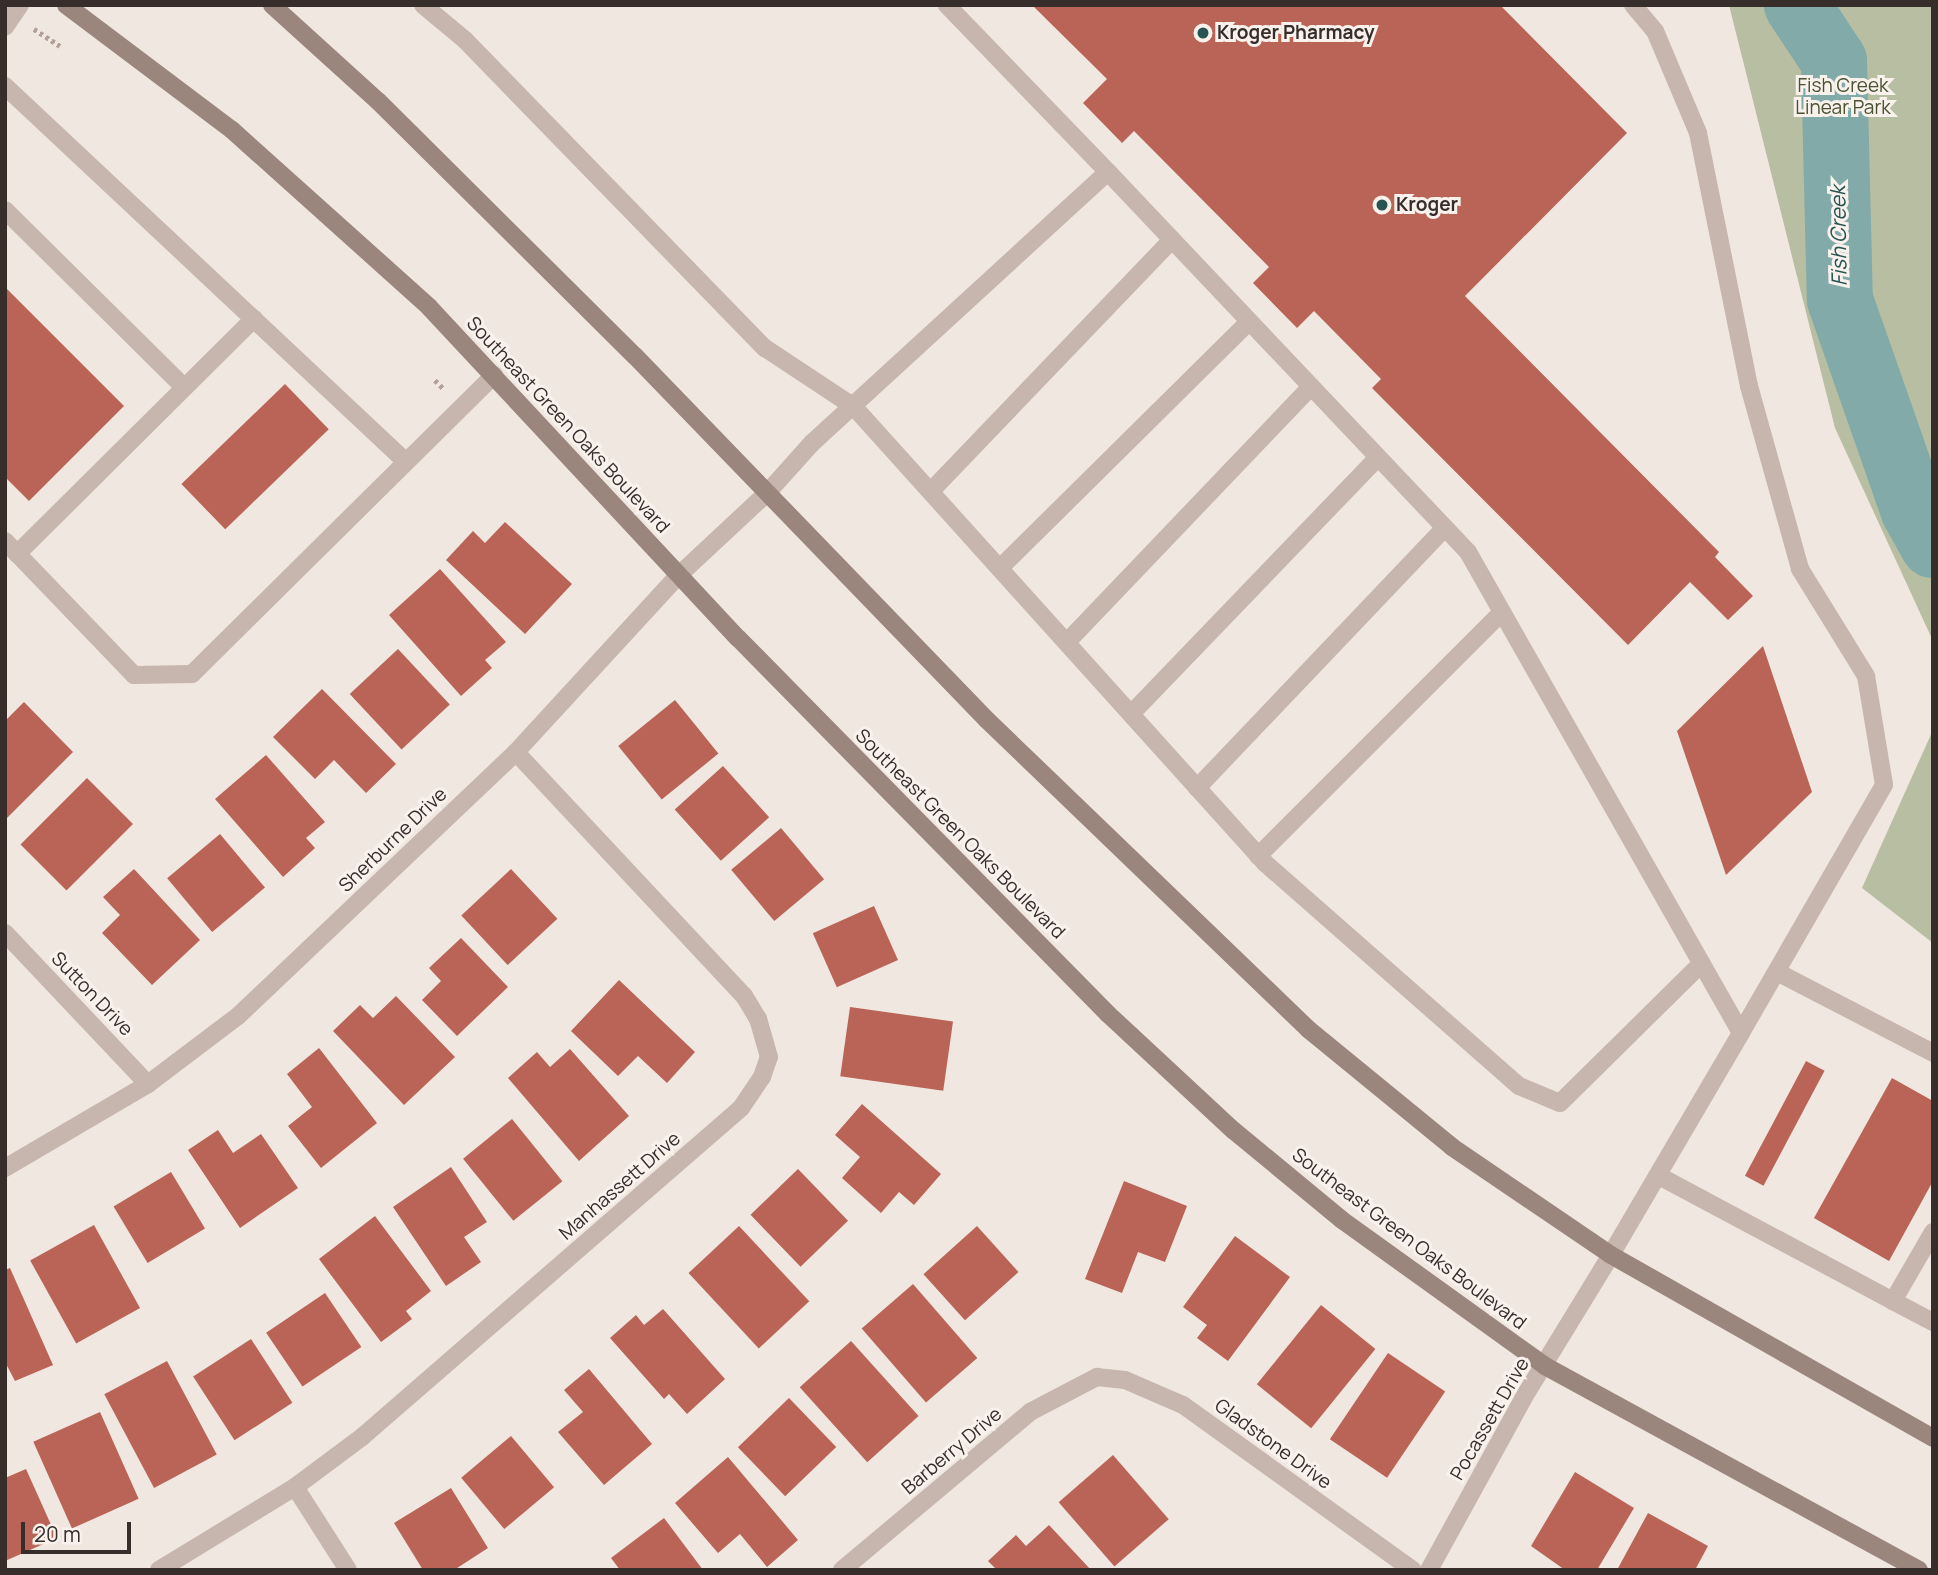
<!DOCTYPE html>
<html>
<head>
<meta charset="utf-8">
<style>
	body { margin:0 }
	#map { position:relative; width:1938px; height:1575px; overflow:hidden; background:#f0e7e0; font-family:Manrope,sans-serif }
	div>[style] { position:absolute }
	.green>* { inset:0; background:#b7bea1 }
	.river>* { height:66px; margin:-33px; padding:0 33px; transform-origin:33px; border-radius:33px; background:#82aaa8 }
	.building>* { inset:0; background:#b96456; transform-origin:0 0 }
	.path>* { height:4.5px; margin-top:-2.25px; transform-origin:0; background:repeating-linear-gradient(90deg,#b3a097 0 3.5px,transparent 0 7px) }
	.lane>* { height:18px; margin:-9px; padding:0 9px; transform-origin:9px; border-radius:9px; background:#c7b6ad }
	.street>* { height:18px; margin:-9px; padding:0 9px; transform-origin:9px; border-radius:9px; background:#c7b6ad }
	.secondary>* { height:18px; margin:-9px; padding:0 9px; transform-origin:9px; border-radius:9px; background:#9b867e }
	.dots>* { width:19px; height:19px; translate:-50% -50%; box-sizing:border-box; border:4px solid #f8f1ec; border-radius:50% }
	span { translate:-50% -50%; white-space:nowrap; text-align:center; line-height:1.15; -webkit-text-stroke:6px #f8f1ec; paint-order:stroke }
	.poi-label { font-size:19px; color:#372d2b; font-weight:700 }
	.left { translate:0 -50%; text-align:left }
	.park-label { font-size:19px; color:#495231 }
	.street-label { font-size:19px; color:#372d2b }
	.water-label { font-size:21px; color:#255452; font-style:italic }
	.frame { position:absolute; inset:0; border:7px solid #372d2b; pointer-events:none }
	.scale { position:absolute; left:21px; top:1522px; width:110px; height:32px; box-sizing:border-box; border:4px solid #372d2b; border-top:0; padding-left:9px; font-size:21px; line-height:24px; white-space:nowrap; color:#372d2b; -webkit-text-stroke:5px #f8f1ec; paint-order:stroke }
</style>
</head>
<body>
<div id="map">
	<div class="green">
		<i style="clip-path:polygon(1729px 5px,1933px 5px,1933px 641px,1835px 428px)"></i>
		<i style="clip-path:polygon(1933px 730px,1933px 943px,1862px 888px)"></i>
	</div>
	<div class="river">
		<i style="left:1797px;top:5px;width:67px;rotate:56.5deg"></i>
		<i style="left:1834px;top:61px;width:239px;rotate:88.6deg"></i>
		<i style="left:1840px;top:300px;width:224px;rotate:70.7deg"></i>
		<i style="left:1914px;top:511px;width:39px;rotate:61deg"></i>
	</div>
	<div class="building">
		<i style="clip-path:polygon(1032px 5px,1500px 5px,1627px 133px,1465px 296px,1719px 552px,1715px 557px,1753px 596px,1728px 620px,1690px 582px,1628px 645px,1372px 388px,1381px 379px,1314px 311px,1297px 328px,1253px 283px,1269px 267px,1134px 131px,1122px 143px,1083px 103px,1107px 79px)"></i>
		<i style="clip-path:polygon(5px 287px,124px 406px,29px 501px,5px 477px)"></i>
		<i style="left:285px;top:384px;width:63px;height:144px;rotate:46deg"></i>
		<i style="clip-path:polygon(505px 522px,572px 584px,525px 634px,446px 560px,473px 531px,485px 543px)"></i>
		<i style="clip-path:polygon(440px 569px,506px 642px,485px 660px,492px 668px,461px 696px,389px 615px)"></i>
		<i style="clip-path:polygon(1763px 646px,1812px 792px,1726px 875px,1677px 731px)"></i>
		<i style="left:398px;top:649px;width:76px;height:66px;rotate:47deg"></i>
		<i style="clip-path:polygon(322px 689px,396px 764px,366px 793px,334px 760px,315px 779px,273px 737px)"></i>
		<i style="left:675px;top:700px;width:69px;height:73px;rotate:51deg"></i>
		<i style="clip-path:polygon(24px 702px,73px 752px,5px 820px,5px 721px)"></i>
		<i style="clip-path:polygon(266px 755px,325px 822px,306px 838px,315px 848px,283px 877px,215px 799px)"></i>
		<i style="left:723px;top:766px;width:69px;height:65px;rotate:48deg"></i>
		<i style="left:87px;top:778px;width:65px;height:94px;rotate:45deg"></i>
		<i style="left:781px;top:828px;width:67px;height:65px;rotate:50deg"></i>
		<i style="left:220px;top:834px;width:70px;height:69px;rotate:50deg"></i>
		<i style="clip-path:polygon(134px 869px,200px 940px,152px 985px,102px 933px,120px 915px,103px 897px)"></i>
		<i style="left:511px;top:869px;width:68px;height:68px;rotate:47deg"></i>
		<i style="left:874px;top:906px;width:59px;height:67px;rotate:66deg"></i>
		<i style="clip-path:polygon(461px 938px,508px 987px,457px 1036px,422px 1000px,441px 981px,429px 968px)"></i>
		<i style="clip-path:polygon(619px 980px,695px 1052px,667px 1083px,638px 1056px,618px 1076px,571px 1031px)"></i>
		<i style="clip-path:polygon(396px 996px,455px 1057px,404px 1105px,333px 1031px,360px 1005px,373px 1018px)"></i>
		<i style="left:850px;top:1007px;width:104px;height:70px;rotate:8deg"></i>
		<i style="clip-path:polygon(319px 1048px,377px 1123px,321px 1168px,288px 1126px,312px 1107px,287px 1074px)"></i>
		<i style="clip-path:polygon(570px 1049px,629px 1116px,579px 1161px,508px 1078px,537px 1052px,550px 1067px)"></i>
		<i style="left:1806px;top:1061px;width:21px;height:130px;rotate:28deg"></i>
		<i style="clip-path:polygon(1892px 1078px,1933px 1101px,1933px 1181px,1889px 1261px,1814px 1218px)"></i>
		<i style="clip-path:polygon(862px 1104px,941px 1174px,914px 1205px,899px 1192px,881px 1213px,842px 1178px,860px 1157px,835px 1135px)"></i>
		<i style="left:512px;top:1119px;width:80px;height:63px;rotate:51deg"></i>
		<i style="clip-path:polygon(218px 1130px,233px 1153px,261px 1134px,298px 1188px,240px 1228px,188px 1150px)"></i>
		<i style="clip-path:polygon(451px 1167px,487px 1222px,464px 1237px,481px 1262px,446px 1286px,393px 1207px)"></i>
		<i style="left:798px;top:1169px;width:72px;height:66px;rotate:46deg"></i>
		<i style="left:171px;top:1172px;width:66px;height:67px;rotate:59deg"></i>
		<i style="clip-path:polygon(1124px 1181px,1187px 1206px,1165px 1262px,1138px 1252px,1122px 1293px,1085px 1279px)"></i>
		<i style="clip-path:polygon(375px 1216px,431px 1291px,406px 1311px,412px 1319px,381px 1342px,319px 1259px)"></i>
		<i style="left:94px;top:1225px;width:95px;height:73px;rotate:61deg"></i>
		<i style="left:739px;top:1226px;width:103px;height:69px;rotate:47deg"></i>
		<i style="left:977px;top:1226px;width:62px;height:72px;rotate:48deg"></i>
		<i style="clip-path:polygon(1235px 1236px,1290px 1277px,1228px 1361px,1197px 1338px,1207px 1325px,1183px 1307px)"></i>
		<i style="clip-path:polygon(10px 1268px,53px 1365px,15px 1381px,5px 1362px,5px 1270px)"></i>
		<i style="left:913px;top:1284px;width:98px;height:68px;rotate:49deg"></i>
		<i style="left:325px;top:1293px;width:65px;height:71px;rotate:56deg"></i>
		<i style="left:1321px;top:1305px;width:70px;height:102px;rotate:39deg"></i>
		<i style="clip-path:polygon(663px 1309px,725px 1379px,687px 1414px,669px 1394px,664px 1399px,610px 1338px,636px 1315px,644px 1325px)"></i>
		<i style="left:251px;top:1339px;width:76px;height:69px;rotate:57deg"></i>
		<i style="left:851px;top:1341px;width:101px;height:69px;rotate:48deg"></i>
		<i style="left:1388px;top:1353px;width:69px;height:104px;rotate:34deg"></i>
		<i style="left:167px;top:1361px;width:106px;height:71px;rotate:62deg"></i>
		<i style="clip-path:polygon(589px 1369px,652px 1444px,604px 1485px,558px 1432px,583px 1412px,564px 1390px)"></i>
		<i style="left:789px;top:1398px;width:68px;height:71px;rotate:46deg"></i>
		<i style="left:100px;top:1412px;width:95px;height:73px;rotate:66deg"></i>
		<i style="left:511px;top:1436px;width:67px;height:65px;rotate:50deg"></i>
		<i style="left:1113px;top:1455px;width:85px;height:72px;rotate:49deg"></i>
		<i style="clip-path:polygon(728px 1457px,798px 1540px,767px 1567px,740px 1534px,718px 1553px,675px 1503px)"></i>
		<i style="clip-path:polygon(26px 1469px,57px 1538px,5px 1561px,5px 1478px)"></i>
		<i style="clip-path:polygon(1575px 1472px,1634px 1508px,1597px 1570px,1565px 1570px,1531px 1546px)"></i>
		<i style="clip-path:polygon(451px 1488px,488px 1548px,454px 1570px,423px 1570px,394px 1523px)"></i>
		<i style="clip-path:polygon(1648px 1513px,1708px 1546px,1695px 1570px,1617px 1570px)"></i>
		<i style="clip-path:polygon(664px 1518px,703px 1570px,620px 1570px,611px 1558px)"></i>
		<i style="clip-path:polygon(1049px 1525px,1091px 1570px,997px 1570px,988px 1561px,1016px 1535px,1026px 1546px)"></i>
	</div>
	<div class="path">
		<i style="left:34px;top:29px;width:31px;rotate:33deg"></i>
		<i style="left:435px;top:380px;width:11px;rotate:45deg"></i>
	</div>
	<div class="lane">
		<i style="left:423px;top:5px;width:55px;rotate:39.8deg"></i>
		<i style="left:465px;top:40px;width:430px;rotate:45.8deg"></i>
		<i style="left:765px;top:348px;width:107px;rotate:33.5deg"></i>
		<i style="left:854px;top:407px;width:614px;rotate:47.97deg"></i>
		<i style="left:1265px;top:863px;width:338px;rotate:41.3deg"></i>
		<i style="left:1519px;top:1086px;width:44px;rotate:22.5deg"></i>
		<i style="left:1560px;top:1103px;width:199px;rotate:-44.6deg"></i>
		<i style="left:1633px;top:5px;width:34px;rotate:50deg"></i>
		<i style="left:1655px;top:31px;width:111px;rotate:67.1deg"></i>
		<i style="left:1698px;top:133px;width:258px;rotate:78.6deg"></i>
		<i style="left:1749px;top:386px;width:190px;rotate:74.4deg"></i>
		<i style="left:1800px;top:569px;width:126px;rotate:58.3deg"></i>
		<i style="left:1866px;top:676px;width:110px;rotate:80.6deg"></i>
		<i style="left:1884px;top:785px;width:286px;rotate:120deg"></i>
		<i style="left:5px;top:27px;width:27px;rotate:-56deg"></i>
		<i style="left:5px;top:86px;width:548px;rotate:43.15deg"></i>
		<i style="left:1108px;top:172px;width:523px;rotate:46.55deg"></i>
		<i style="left:1468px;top:552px;width:553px;rotate:60.42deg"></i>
		<i style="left:1741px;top:1033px;width:257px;rotate:120.4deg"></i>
		<i style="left:5px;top:210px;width:252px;rotate:44.7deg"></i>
		<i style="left:931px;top:491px;width:348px;rotate:-46.2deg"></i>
		<i style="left:768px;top:492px;width:66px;rotate:-48.1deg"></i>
		<i style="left:812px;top:443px;width:401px;rotate:-42.5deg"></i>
		<i style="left:1108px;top:172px;width:232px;rotate:-134deg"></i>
		<i style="left:5px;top:541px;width:186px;rotate:46.1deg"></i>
		<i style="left:134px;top:675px;width:58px;rotate:-1deg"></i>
		<i style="left:192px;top:674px;width:425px;rotate:-44.7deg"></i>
		<i style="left:17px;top:554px;width:334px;rotate:-44.8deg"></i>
		<i style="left:1000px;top:568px;width:350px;rotate:-44.7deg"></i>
		<i style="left:1067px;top:642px;width:353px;rotate:-46.3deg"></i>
		<i style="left:1131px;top:714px;width:356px;rotate:-46.1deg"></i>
		<i style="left:1197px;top:788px;width:359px;rotate:-46.4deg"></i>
		<i style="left:1258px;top:856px;width:345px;rotate:-45deg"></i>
		<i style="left:1777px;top:972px;width:176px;rotate:27.4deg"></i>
		<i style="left:1659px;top:1176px;width:265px;rotate:28.1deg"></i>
		<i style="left:1933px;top:1232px;width:80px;rotate:120.1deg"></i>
		<i style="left:1893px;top:1301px;width:45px;rotate:27.7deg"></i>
	</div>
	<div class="street">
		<i style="left:5px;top:933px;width:208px;rotate:46.6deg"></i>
		<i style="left:5px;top:1168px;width:166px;rotate:-30.4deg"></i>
		<i style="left:148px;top:1084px;width:113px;rotate:-37.1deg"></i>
		<i style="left:238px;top:1016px;width:383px;rotate:-43.5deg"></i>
		<i style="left:516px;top:752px;width:241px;rotate:-47.4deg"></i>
		<i style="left:679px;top:575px;width:122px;rotate:-43deg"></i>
		<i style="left:295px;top:1487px;width:98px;rotate:57.4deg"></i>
		<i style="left:159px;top:1570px;width:159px;rotate:-31.4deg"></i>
		<i style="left:295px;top:1487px;width:84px;rotate:-36.7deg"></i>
		<i style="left:362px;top:1437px;width:502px;rotate:-40.96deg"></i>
		<i style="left:741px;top:1108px;width:37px;rotate:-56deg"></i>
		<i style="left:762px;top:1077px;width:21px;rotate:-71deg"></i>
		<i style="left:769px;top:1057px;width:40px;rotate:-106deg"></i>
		<i style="left:758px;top:1019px;width:27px;rotate:-121deg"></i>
		<i style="left:744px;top:996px;width:334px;rotate:-133.1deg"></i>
		<i style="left:842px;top:1570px;width:246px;rotate:-40deg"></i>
		<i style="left:1030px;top:1412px;width:76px;rotate:-27.6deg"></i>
		<i style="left:1097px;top:1377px;width:28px;rotate:6deg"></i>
		<i style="left:1125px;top:1380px;width:63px;rotate:23.3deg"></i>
		<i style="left:1183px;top:1405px;width:283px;rotate:35.7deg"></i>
		<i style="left:1429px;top:1570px;width:203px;rotate:-61.2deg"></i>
		<i style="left:1527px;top:1392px;width:161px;rotate:-58.5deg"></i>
	</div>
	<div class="secondary">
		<i style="left:66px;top:5px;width:208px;rotate:37deg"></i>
		<i style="left:232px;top:130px;width:265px;rotate:41.9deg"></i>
		<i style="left:429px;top:307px;width:453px;rotate:47deg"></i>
		<i style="left:738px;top:638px;width:528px;rotate:45.46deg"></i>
		<i style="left:1108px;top:1014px;width:171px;rotate:42.9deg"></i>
		<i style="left:1233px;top:1130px;width:141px;rotate:39.5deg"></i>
		<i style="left:1342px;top:1220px;width:250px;rotate:35.7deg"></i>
		<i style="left:1545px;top:1366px;width:426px;rotate:28.6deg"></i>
		<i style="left:272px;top:5px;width:143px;rotate:42.2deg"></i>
		<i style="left:378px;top:101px;width:362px;rotate:44.8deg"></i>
		<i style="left:635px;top:356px;width:506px;rotate:45.96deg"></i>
		<i style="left:987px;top:720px;width:446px;rotate:43.9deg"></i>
		<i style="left:1308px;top:1029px;width:186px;rotate:39.3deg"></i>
		<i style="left:1452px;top:1147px;width:192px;rotate:34.2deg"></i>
		<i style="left:1611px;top:1255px;width:370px;rotate:29.6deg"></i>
	</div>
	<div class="dots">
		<i style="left:1203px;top:33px;background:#255452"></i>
		<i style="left:1382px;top:205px;background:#255452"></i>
	</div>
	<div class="poi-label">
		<span class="left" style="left:1217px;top:33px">Kroger Pharmacy</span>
		<span class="left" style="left:1396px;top:205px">Kroger</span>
	</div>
	<div class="park-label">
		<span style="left:1843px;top:97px">Fish Creek<br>Linear Park</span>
	</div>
	<div class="street-label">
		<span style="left:568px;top:425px;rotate:47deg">Southeast Green Oaks Boulevard</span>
		<span style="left:960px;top:834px;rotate:45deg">Southeast Green Oaks Boulevard</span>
		<span style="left:393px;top:840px;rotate:-44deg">Sherburne Drive</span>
		<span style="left:92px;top:994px;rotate:46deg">Sutton Drive</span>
		<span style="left:620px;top:1186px;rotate:-41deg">Manhassett Drive</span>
		<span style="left:1409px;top:1239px;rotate:37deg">Southeast Green Oaks Boulevard</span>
		<span style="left:1490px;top:1419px;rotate:-60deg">Pocassett Drive</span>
		<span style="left:1273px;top:1444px;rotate:36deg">Gladstone Drive</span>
		<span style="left:952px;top:1451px;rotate:-40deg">Barberry Drive</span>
	</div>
	<div class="water-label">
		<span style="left:1838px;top:236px;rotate:-91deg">Fish Creek</span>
	</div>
	<div class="frame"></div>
	<div class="scale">20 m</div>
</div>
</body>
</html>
